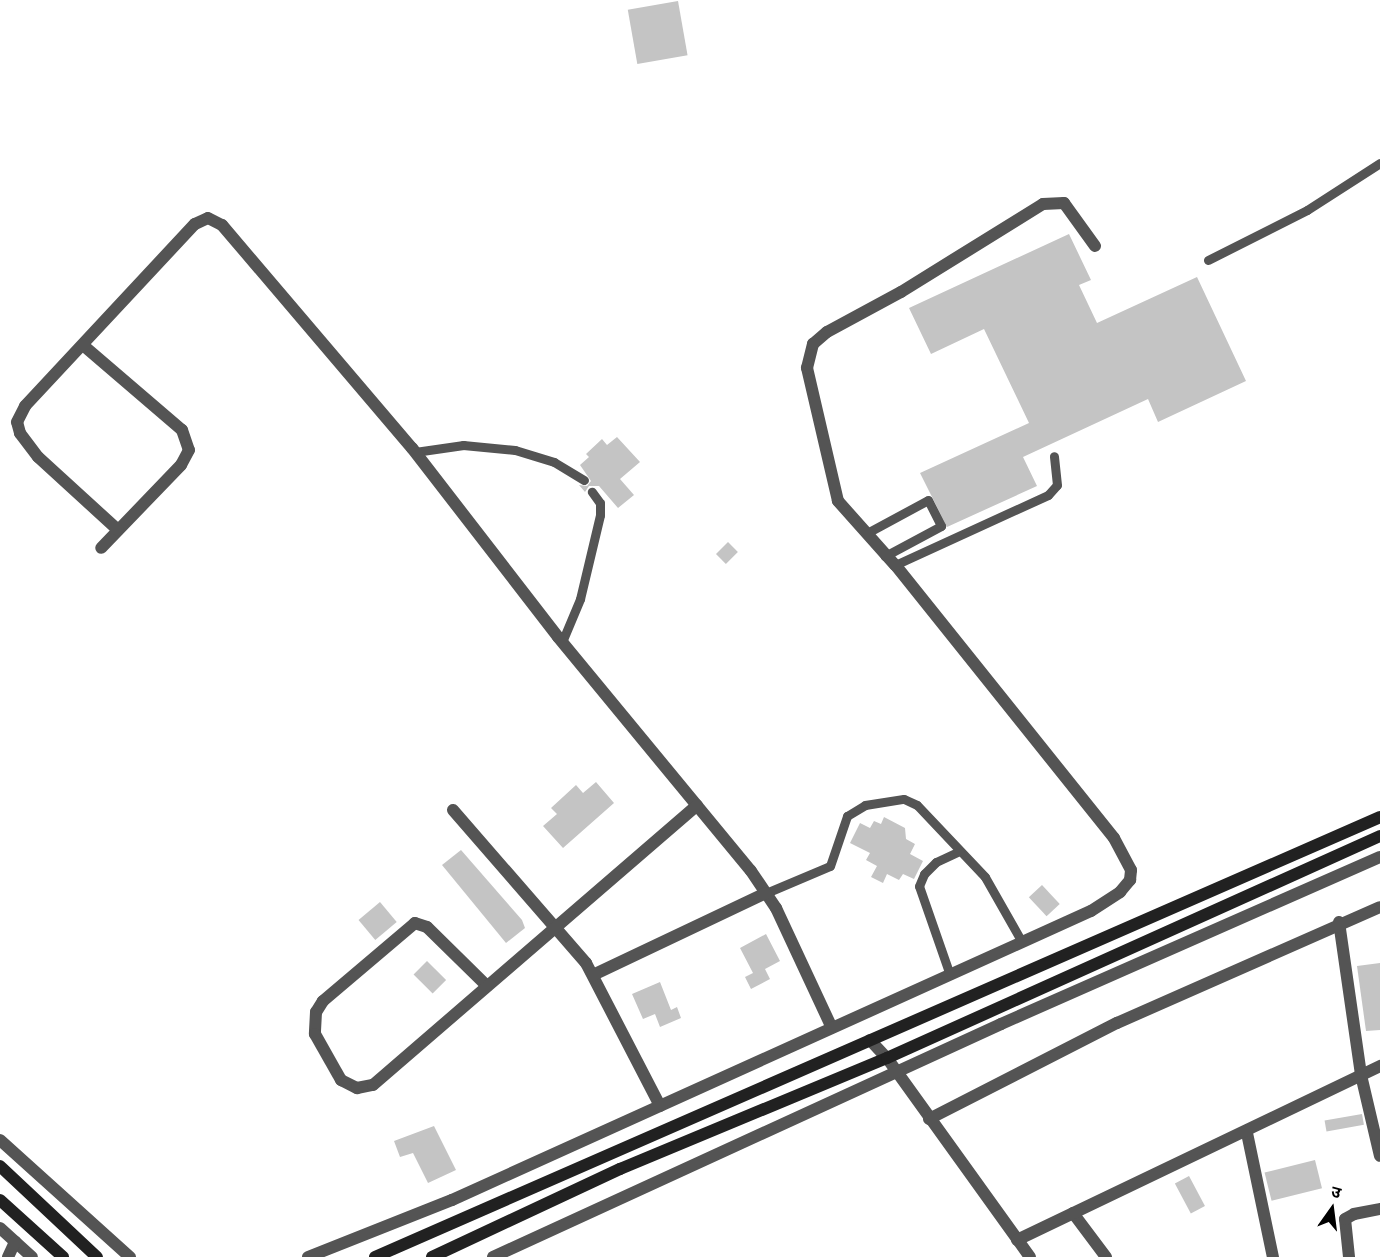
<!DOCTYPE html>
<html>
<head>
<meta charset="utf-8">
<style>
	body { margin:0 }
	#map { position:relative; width:1380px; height:1257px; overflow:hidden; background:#fff; font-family:"Asap Condensed","Noto Sans Devanagari",sans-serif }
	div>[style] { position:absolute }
	.building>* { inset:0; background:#c4c4c4; transform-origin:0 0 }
	.lane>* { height:9px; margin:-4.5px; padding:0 4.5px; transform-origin:4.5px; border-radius:4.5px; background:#545454 }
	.street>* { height:12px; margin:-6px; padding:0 6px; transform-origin:6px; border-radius:6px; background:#545454 }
	.secondary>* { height:12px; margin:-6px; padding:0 6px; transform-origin:6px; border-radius:6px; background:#212121 }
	span { translate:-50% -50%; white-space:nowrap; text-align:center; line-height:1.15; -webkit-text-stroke:4.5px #fff; paint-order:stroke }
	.north { position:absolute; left:1302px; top:1179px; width:60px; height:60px; -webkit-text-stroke:4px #fff; paint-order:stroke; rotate:14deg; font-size:16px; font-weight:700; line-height:24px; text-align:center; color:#000 }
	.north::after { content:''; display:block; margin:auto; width:21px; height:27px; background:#000; clip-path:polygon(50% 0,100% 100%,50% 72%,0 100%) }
</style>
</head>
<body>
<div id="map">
	<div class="building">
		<i style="left:678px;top:1px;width:55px;height:51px;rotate:80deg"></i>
		<i style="clip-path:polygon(1069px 234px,1091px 280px,1079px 285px,1097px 323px,1197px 277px,1246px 381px,1158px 422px,1148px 399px,1023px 457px,1037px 486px,947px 527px,920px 473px,1029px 423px,984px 329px,931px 354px,909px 308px)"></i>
		<i style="clip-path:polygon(617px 437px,640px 462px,620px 479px,634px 495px,618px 508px,599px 486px,589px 486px,585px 492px,579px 485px,587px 486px,591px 481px,580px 465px,589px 457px,586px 454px,602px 439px,607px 445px)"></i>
		<i style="left:728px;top:542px;width:14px;height:17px;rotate:45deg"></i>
		<i style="clip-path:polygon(596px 782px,614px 803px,563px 848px,543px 826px,557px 814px,551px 808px,576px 785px,583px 793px)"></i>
		<i style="clip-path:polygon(884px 817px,905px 828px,906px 839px,915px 844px,910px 854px,923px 861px,914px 879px,903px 874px,899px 880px,887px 874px,883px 883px,871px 877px,877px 866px,866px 860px,870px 853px,850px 843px,860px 823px,870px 828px,874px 821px,881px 824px)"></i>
		<i style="clip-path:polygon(461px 850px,522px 920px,525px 928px,506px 943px,442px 865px)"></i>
		<i style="left:1042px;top:885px;width:26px;height:18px;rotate:47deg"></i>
		<i style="left:380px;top:902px;width:26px;height:28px;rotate:50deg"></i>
		<i style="clip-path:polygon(766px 934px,780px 961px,765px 969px,770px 979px,751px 989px,745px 977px,753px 973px,740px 948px)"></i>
		<i style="left:427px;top:961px;width:27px;height:19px;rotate:45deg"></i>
		<i style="clip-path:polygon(1380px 963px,1380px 1030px,1366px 1031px,1357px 966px)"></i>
		<i style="clip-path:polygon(660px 982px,671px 1010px,677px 1007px,681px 1018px,660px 1027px,655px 1014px,643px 1019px,632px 994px)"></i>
		<i style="left:1362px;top:1114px;width:11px;height:38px;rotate:80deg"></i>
		<i style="clip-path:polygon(434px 1126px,456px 1170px,428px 1183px,413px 1153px,400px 1157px,394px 1141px)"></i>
		<i style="left:1315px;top:1160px;width:29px;height:52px;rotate:76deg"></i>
		<i style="left:1189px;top:1176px;width:34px;height:16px;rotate:62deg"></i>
	</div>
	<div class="lane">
		<i style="left:1208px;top:260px;width:111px;rotate:-26.8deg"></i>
		<i style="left:1307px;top:210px;width:87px;rotate:-32.8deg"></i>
		<i style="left:415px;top:452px;width:49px;rotate:-8.3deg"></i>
		<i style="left:463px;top:445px;width:52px;rotate:5.5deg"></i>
		<i style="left:515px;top:450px;width:41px;rotate:17.1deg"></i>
		<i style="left:554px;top:462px;width:35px;rotate:31deg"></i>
		<i style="left:867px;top:533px;width:69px;rotate:-28.4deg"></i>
		<i style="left:928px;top:500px;width:29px;rotate:63deg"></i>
		<i style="left:941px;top:526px;width:64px;rotate:151.8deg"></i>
		<i style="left:895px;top:565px;width:168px;rotate:-24.6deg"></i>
		<i style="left:1048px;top:495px;width:13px;rotate:-48deg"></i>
		<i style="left:1057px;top:485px;width:29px;rotate:-96deg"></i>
		<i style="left:562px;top:642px;width:47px;rotate:-67.3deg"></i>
		<i style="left:580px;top:599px;width:86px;rotate:-76.6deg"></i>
		<i style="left:600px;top:515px;width:12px;rotate:-90deg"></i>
		<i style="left:600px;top:503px;width:14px;rotate:-126deg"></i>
		<i style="left:766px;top:893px;width:69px;rotate:-22.9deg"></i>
		<i style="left:830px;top:866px;width:53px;rotate:-71.2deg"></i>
		<i style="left:847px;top:816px;width:21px;rotate:-31deg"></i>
		<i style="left:865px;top:805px;width:39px;rotate:-9deg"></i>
		<i style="left:904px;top:799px;width:14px;rotate:25deg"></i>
		<i style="left:917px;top:805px;width:99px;rotate:46.6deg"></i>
		<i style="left:985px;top:877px;width:75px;rotate:60.4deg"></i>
		<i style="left:950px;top:975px;width:94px;rotate:-109.2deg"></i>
		<i style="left:919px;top:886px;width:13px;rotate:-67deg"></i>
		<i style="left:924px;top:874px;width:17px;rotate:-45deg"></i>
		<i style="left:936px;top:862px;width:26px;rotate:-25deg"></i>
	</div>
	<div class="street">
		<i style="left:84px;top:346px;width:129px;rotate:40.6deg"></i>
		<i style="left:182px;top:430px;width:21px;rotate:71deg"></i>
		<i style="left:189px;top:450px;width:17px;rotate:118deg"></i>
		<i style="left:181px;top:465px;width:115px;rotate:133.9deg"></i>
		<i style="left:118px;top:530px;width:108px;rotate:-137.6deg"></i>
		<i style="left:38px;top:457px;width:30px;rotate:-127deg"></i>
		<i style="left:20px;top:433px;width:11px;rotate:-105deg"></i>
		<i style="left:17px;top:422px;width:18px;rotate:-63deg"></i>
		<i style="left:25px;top:406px;width:249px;rotate:-47deg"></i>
		<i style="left:195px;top:224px;width:14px;rotate:-25deg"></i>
		<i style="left:208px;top:218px;width:16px;rotate:27deg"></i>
		<i style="left:222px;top:225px;width:293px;rotate:49.6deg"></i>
		<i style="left:412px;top:448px;width:239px;rotate:52.3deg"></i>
		<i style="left:558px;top:637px;width:303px;rotate:50.5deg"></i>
		<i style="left:751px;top:871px;width:45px;rotate:56deg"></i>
		<i style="left:776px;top:908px;width:132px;rotate:65deg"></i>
		<i style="left:453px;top:810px;width:203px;rotate:49deg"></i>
		<i style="left:586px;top:963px;width:161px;rotate:62.6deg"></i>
		<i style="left:1339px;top:922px;width:155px;rotate:81.8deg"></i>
		<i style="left:1361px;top:1075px;width:83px;rotate:76.8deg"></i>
		<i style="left:593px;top:975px;width:191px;rotate:-25.4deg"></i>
		<i style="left:487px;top:986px;width:84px;rotate:-135.5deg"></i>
		<i style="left:427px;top:927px;width:13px;rotate:-162deg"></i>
		<i style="left:415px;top:923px;width:121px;rotate:139.7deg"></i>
		<i style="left:323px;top:1001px;width:13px;rotate:122deg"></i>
		<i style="left:316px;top:1012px;width:22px;rotate:93deg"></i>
		<i style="left:315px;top:1034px;width:53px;rotate:60.5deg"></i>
		<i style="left:341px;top:1080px;width:18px;rotate:27deg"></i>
		<i style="left:357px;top:1088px;width:16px;rotate:-11deg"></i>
		<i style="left:373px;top:1085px;width:428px;rotate:-40.8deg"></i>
		<i style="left:870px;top:1040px;width:25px;rotate:47deg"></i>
		<i style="left:887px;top:1058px;width:245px;rotate:54.3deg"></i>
		<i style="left:929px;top:1119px;width:211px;rotate:-27.1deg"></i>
		<i style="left:1117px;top:1023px;width:287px;rotate:-23.8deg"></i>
		<i style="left:1247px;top:1133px;width:127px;rotate:78.2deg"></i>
		<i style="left:0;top:1140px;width:175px;rotate:42deg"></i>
		<i style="left:1073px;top:1213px;width:55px;rotate:53.1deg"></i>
		<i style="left:0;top:1228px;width:43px;rotate:42.2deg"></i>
		<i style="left:1017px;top:1240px;width:403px;rotate:-25.6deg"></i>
		<i style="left:8px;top:1257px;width:17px;rotate:-65deg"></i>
		<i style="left:308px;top:1257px;width:155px;rotate:-21.6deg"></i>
		<i style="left:452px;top:1200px;width:701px;rotate:-24.34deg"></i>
		<i style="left:1091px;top:911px;width:35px;rotate:-33deg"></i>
		<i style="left:1120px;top:892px;width:16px;rotate:-50deg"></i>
		<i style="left:1130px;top:880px;width:10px;rotate:-84deg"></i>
		<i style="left:1131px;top:870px;width:36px;rotate:-118deg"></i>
		<i style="left:1114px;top:838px;width:350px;rotate:-128.7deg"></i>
		<i style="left:895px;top:565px;width:86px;rotate:-131.7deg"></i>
		<i style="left:838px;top:501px;width:137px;rotate:-103.1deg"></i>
		<i style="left:807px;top:368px;width:25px;rotate:-76deg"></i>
		<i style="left:813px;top:344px;width:18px;rotate:-41deg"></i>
		<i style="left:827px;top:332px;width:84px;rotate:-28.4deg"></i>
		<i style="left:901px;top:292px;width:167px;rotate:-31.8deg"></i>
		<i style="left:1043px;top:204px;width:21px;rotate:-3deg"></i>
		<i style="left:1064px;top:203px;width:53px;rotate:54.2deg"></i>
		<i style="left:493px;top:1257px;width:559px;rotate:-24.64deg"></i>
		<i style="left:1001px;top:1024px;width:414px;rotate:-23.8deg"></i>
		<i style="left:1349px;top:1257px;width:38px;rotate:-96deg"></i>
		<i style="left:1345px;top:1219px;width:10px;rotate:-29deg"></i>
		<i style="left:1354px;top:1214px;width:26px;rotate:-11deg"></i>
	</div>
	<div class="secondary">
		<i style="left:0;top:1166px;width:133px;rotate:43.2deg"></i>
		<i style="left:0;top:1200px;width:85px;rotate:42.1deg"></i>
		<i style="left:375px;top:1257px;width:1097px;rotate:-23.64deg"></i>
		<i style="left:432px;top:1257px;width:208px;rotate:-25.1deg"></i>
		<i style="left:620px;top:1169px;width:289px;rotate:-22.6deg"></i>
		<i style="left:887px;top:1058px;width:541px;rotate:-24.24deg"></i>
	</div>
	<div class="north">उ</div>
</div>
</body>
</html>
